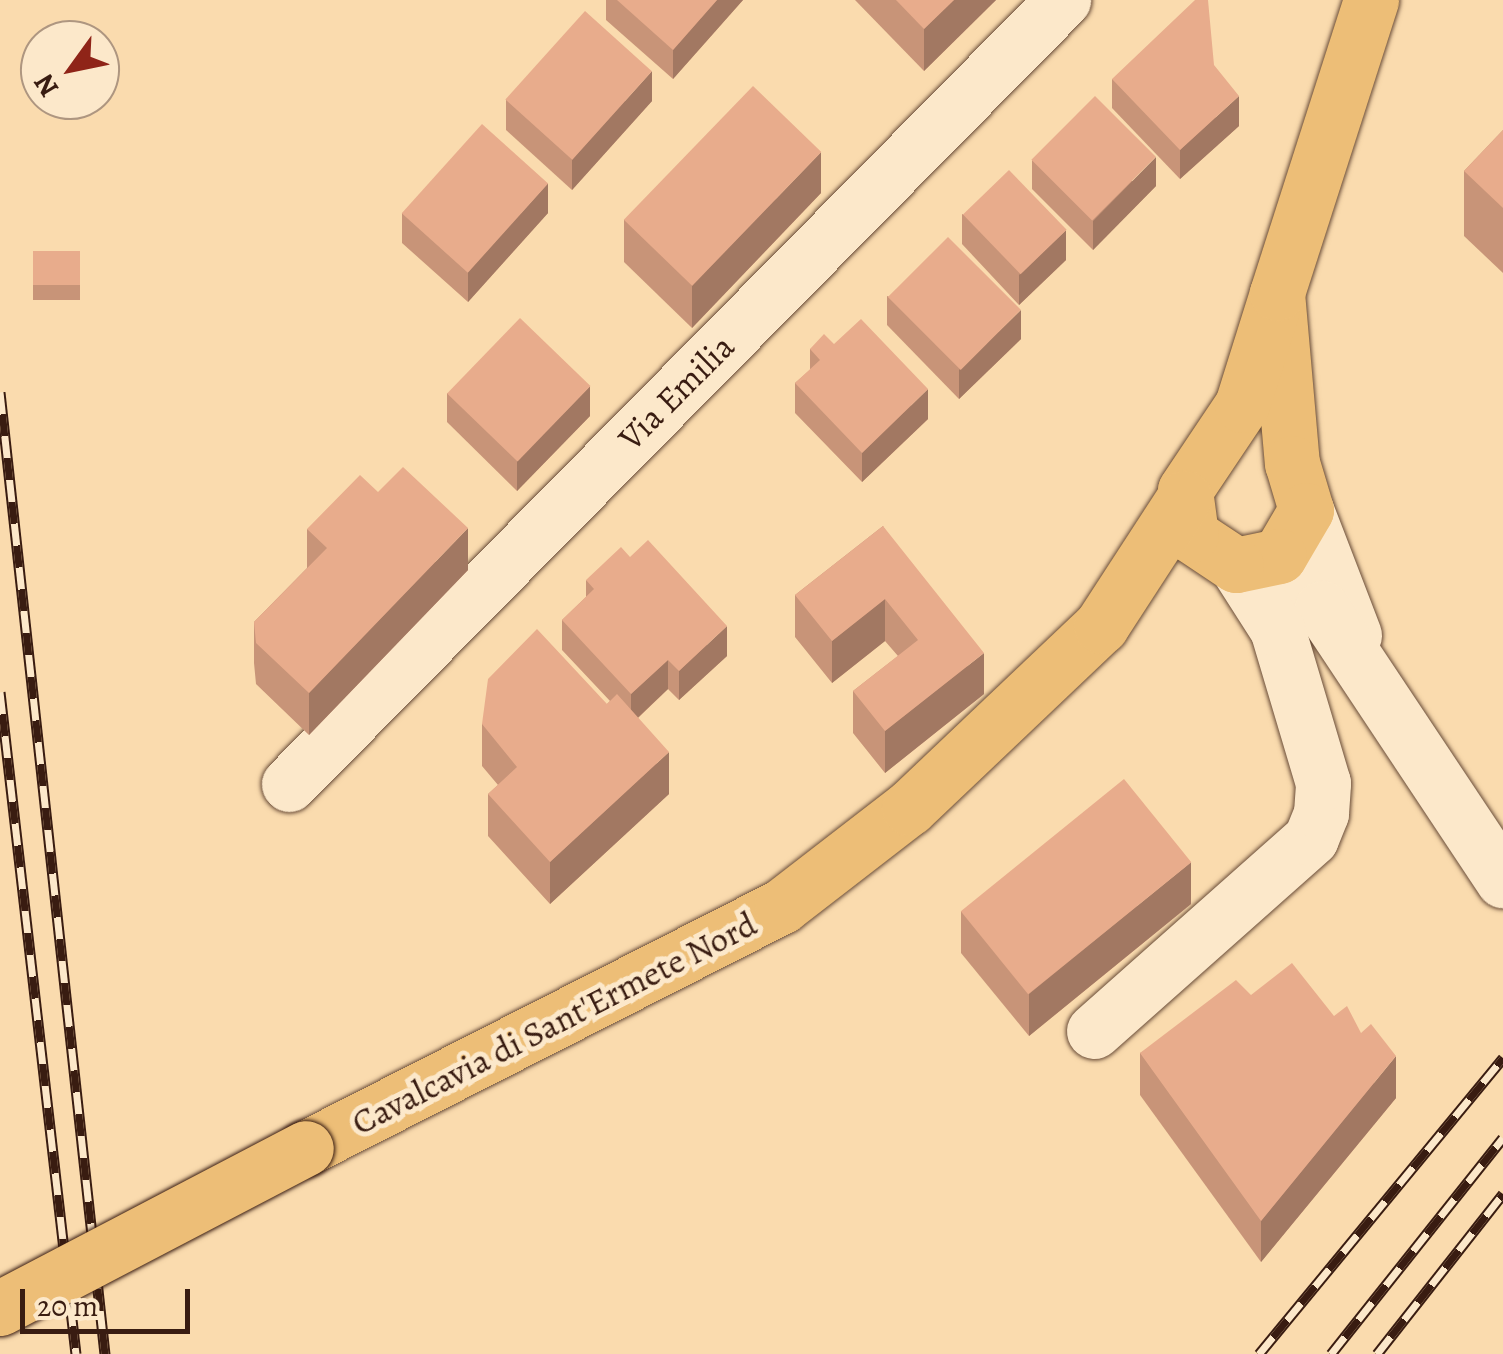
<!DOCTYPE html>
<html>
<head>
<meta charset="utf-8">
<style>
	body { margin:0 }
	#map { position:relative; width:1503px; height:1354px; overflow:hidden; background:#fadbae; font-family:Alegreya,serif }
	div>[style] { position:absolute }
	.roads { filter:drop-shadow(0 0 2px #694c38) drop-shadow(0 0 2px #694c38) }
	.minor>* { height:55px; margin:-27.5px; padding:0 27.5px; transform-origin:27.5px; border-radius:27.5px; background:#fce8ca }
	.major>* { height:55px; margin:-27.5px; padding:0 27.5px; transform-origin:27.5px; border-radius:27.5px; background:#edbe77 }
	.rail>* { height:11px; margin-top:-5.5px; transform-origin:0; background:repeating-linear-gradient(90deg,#fce8ca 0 22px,#391c11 0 44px); box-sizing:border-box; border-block:2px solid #391c11 }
	.bridges { filter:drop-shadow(0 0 2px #391c11) drop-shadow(0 0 2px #391c11) }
	.major-bridge>* { height:55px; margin:-27.5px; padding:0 27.5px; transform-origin:27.5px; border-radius:27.5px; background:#edbe77 }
	.wall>* { inset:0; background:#c89478; transform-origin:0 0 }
	.shaded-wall>* { inset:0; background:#a27862 }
	.building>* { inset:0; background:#e8ac8c; transform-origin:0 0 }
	span { translate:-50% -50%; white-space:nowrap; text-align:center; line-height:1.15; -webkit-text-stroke:10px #fce8ca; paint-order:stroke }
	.street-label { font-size:35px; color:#391c11 }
	.north { position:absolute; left:20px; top:20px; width:100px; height:100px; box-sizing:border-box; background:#fce8ca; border:2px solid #ae9680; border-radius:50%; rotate:237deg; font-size:28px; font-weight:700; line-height:40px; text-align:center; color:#391c11 }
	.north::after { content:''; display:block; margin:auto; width:35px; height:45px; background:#8f2418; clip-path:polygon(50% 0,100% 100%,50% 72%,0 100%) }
	.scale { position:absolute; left:20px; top:1289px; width:170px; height:45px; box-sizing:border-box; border:5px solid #391c11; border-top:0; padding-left:12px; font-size:30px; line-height:35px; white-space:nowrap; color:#391c11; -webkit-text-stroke:8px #fce8ca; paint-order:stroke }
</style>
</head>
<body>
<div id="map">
	<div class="roads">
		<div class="minor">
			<i style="left:1306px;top:510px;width:134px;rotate:69deg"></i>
			<i style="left:1240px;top:565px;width:40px;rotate:18deg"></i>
			<i style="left:1278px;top:577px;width:54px;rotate:35.2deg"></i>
			<i style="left:1322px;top:608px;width:327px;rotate:56.4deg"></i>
			<i style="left:289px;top:784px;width:1102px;rotate:-45.37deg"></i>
			<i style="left:1094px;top:1031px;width:290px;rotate:-41.6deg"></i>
			<i style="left:1311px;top:838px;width:27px;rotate:-68deg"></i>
			<i style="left:1321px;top:813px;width:30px;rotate:-86deg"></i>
			<i style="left:1323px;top:783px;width:161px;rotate:-106.6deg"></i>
			<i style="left:1277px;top:629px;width:76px;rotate:-122.6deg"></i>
		</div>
		<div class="major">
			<i style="left:1277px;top:293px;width:171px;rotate:85deg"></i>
			<i style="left:1292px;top:463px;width:49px;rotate:73.4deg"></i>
			<i style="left:1306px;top:510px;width:53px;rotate:120.4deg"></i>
			<i style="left:1279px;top:556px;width:44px;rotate:168.2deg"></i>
			<i style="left:1236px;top:565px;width:54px;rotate:-146.3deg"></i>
			<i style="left:1191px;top:535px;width:45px;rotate:-97.6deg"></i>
			<i style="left:1185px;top:490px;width:102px;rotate:-56.2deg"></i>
			<i style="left:1242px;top:405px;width:117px;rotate:-72.6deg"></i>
			<i style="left:1277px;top:293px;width:308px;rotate:-72.2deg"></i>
			<i style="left:306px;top:1148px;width:534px;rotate:-26.95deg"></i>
			<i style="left:782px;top:906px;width:160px;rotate:-37.7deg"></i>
			<i style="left:909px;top:808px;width:265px;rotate:-43.5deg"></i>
			<i style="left:1101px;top:626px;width:153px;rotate:-57deg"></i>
		</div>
	</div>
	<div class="rail">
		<i style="left:0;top:392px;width:968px;rotate:83.77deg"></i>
		<i style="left:0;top:692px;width:666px;rotate:83.45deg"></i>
		<i style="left:1259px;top:1354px;width:384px;rotate:-50.5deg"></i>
		<i style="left:1331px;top:1354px;width:276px;rotate:-51.5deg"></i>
		<i style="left:1377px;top:1354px;width:204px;rotate:-51.8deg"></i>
	</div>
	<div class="bridges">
		<div class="major-bridge">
			<i style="left:0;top:1308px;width:345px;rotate:-27.6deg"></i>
		</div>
	</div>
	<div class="wall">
		<i style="clip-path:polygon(606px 0,743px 0,673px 79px,606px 20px)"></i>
		<i style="clip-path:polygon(855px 0,996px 0,924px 71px)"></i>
		<i style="clip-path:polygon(1112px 79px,1239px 126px,1180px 179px,1112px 108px)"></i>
		<i style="clip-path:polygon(506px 100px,652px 101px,572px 190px,506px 130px)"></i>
		<i style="clip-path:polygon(1503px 130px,1503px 273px,1464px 236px,1464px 171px)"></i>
		<i style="clip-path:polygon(1032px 160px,1156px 186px,1093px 250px,1032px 189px)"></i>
		<i style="clip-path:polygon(821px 193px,692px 328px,624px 262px,624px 220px)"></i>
		<i style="clip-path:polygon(402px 213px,548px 213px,468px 302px,402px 243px)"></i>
		<i style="clip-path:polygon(962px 214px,1066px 260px,1019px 305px,962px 244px)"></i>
		<i style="left:33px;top:251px;width:47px;height:49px"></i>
		<i style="clip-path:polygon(887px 296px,1021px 339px,959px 399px,887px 325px)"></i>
		<i style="clip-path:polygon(834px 344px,928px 419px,862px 482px,795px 413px,795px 383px,810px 370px,810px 349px)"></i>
		<i style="clip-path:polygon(447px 393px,590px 416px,517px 491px,447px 422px)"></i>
		<i style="clip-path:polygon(883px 526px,984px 694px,885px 773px,853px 733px,853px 691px,898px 656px,885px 641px,832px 683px,795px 637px,795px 595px)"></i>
		<i style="clip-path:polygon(307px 529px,468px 570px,309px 735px,256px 684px,254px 663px,254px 622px,307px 568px)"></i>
		<i style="clip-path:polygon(586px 580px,727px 656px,679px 700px,668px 689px,638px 718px,669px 794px,550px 904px,488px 836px,488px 794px,498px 785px,482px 766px,482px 724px,607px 704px,610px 701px,562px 650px,562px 620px,586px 597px)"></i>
		<i style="clip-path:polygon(1191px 904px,1029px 1036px,961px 953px,961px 911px)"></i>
		<i style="clip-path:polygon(1251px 995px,1396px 1098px,1261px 1262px,1140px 1095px,1140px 1053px)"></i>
	</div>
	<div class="shaded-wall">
		<i style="clip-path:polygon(717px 0,743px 0,673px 79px,673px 50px)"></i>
		<i style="clip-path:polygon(954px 0,996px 0,924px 71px,924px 29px)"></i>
		<i style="clip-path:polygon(652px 71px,652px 101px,572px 190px,572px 160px)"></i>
		<i style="clip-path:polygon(1239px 96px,1239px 126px,1180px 179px,1180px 150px)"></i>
		<i style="clip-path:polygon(821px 152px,821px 193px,692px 328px,692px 286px)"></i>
		<i style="clip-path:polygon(1156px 157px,1156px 186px,1093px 250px,1093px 221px)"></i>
		<i style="clip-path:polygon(548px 183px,548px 213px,468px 302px,468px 272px)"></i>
		<i style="clip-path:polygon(1066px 230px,1066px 260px,1019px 305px,1019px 275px)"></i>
		<i style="clip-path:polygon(1021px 310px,1021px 339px,959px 399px,959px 370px)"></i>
		<i style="clip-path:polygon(590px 386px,590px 416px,517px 491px,517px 461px)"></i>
		<i style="clip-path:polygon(928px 389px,928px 419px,862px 482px,862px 453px)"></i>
		<i style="clip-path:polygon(468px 528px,468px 570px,309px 735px,309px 693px)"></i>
		<i style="clip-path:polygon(885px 599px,885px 641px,832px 683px,832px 641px)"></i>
		<i style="clip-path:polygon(727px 626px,727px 656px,679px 700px,679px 671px)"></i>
		<i style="clip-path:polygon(984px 653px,984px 694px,885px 773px,885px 731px)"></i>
		<i style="clip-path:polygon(668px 660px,668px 689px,631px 724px,631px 694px)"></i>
		<i style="clip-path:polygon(669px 752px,669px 794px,550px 904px,550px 862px)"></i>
		<i style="clip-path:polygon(1191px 862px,1191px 904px,1029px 1036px,1029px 994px)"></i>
		<i style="clip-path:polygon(1396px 1056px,1396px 1098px,1261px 1262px,1261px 1221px)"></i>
	</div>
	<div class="building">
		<i style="clip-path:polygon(617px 0,717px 0,673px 50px)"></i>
		<i style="clip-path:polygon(896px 0,954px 0,924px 29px)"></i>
		<i style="clip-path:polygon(1195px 0,1208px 0,1214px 65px,1239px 96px,1180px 150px,1112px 79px)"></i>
		<i style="left:585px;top:11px;width:90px;height:119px;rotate:42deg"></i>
		<i style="left:753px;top:86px;width:95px;height:186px;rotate:44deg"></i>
		<i style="left:1095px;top:96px;width:86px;height:90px;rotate:45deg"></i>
		<i style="left:482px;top:124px;width:89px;height:120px;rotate:42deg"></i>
		<i style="clip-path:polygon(1503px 130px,1503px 208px,1464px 171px)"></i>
		<i style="left:1009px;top:170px;width:83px;height:64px;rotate:46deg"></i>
		<i style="left:948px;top:237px;width:103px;height:85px;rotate:45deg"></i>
		<i style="left:33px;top:251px;width:47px;height:34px"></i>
		<i style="left:520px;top:318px;width:98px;height:105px;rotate:44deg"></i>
		<i style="clip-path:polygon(861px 319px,928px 389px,862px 453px,795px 383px,820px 360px,810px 349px,824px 334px,834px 344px)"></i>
		<i style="clip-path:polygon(403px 467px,468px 528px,309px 693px,256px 643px,254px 622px,327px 548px,307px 529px,360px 475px,378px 492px)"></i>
		<i style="clip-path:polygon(883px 526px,984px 653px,885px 731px,853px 691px,918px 640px,885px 599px,832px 641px,795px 595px)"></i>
		<i style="clip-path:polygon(648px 540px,727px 626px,679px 671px,668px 660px,631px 694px,562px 620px,594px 589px,586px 580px,621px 547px,630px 557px)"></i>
		<i style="clip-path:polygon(537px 629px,607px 704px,617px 694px,669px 752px,550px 862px,488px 794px,517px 767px,482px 724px,488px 679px)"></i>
		<i style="left:1124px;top:779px;width:107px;height:210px;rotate:51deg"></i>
		<i style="clip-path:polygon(1292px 963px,1334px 1016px,1347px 1006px,1361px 1033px,1371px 1024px,1396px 1056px,1261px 1221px,1140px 1053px,1236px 980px,1251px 995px)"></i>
	</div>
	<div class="street-label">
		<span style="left:676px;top:392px;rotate:-45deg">Via Emilia</span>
		<span style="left:554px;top:1023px;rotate:-27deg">Cavalcavia di Sant'Ermete Nord</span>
	</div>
	<div class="north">N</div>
	<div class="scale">20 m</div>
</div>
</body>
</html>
